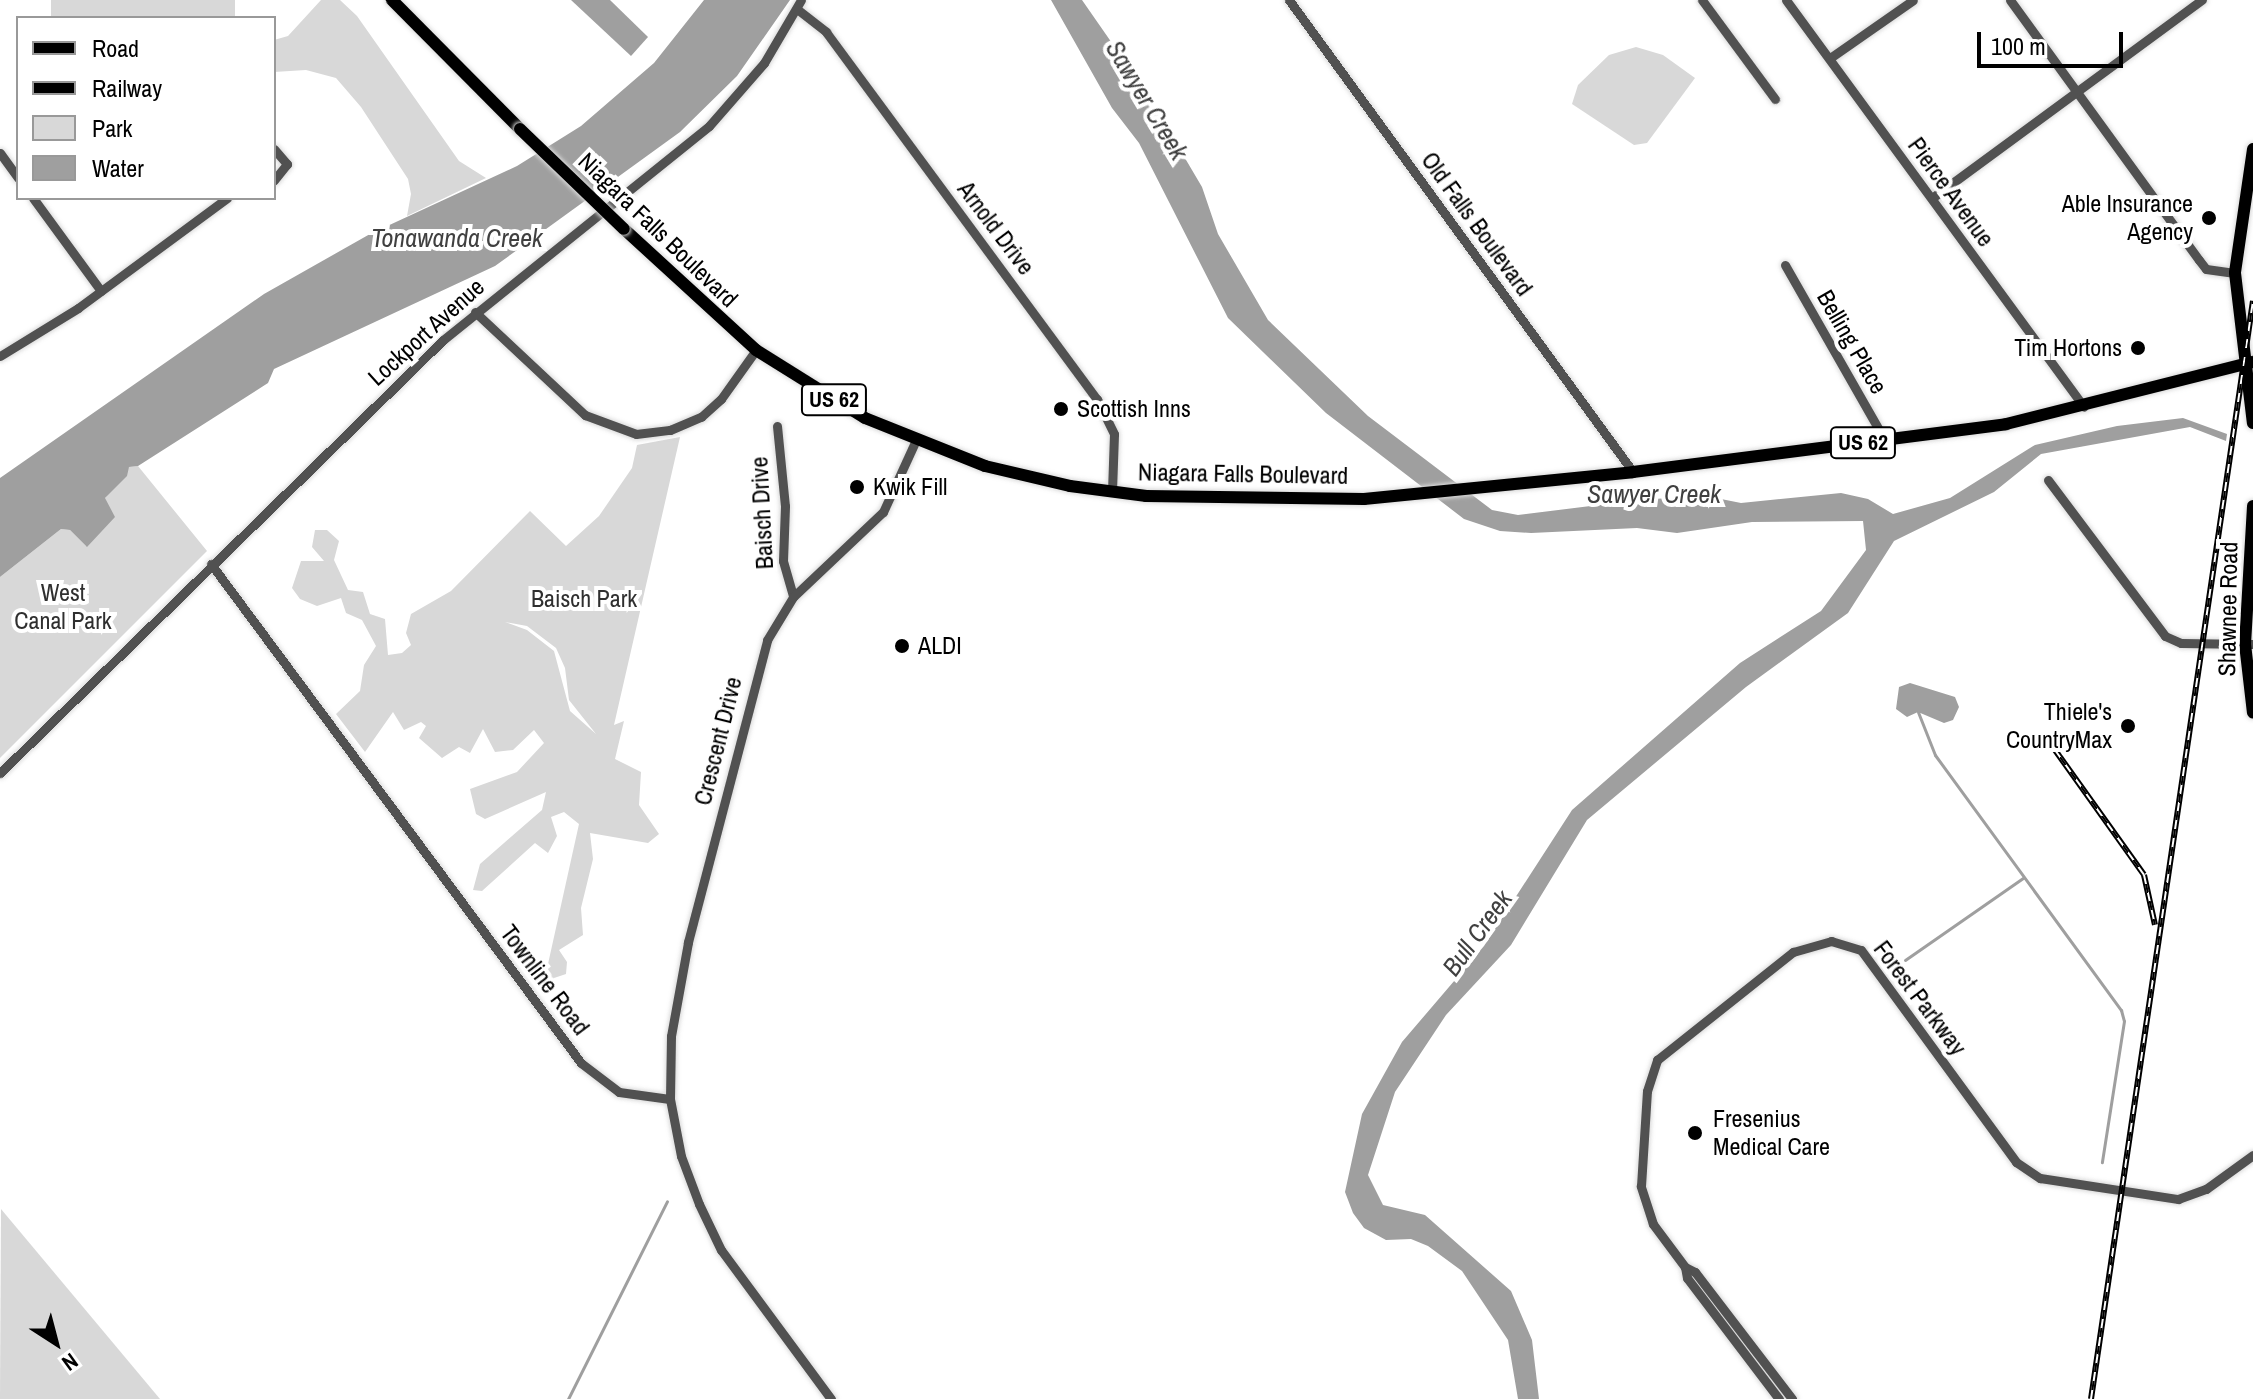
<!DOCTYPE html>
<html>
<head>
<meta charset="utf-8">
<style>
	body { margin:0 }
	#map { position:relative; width:2253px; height:1399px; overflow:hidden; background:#fff; font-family:"Archivo Narrow",sans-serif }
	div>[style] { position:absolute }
	.green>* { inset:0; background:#d8d8d8; transform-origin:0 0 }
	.water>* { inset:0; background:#9f9f9f }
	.stream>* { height:3px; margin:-1.5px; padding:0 1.5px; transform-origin:1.5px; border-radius:1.5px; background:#9f9f9f }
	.roads { filter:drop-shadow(0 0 2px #dbdbdb) drop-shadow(0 0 2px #dbdbdb) }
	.minor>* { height:9px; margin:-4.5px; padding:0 4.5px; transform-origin:4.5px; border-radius:4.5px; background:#515151 }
	.major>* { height:12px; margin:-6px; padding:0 6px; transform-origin:6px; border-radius:6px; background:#000 }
	.rail>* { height:6px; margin-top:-3px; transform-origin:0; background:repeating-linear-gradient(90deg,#fff 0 9px,#000 0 18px); box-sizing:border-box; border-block:2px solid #000 }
	.bridges { filter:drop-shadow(0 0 2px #dbdbdb) drop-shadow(0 0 2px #dbdbdb) }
	.major-bridge>* { height:12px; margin:-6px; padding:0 6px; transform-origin:6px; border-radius:6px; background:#000 }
	.dots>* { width:22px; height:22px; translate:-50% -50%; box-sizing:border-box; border:4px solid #fff; border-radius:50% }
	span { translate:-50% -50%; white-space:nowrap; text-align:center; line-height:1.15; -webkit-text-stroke:8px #fff; paint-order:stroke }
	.shield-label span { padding:2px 6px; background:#fff; border:2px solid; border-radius:6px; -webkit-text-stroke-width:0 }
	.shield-label { font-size:22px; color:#000; font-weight:700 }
	.street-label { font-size:24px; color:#000 }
	.poi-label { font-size:24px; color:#000 }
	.right { translate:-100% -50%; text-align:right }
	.left { translate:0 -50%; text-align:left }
	.park-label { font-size:24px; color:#2f2f2f }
	.water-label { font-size:26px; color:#404040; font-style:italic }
	.legend { position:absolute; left:16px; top:16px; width:260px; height:184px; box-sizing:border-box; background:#fff; border:2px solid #999; margin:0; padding:10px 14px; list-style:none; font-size:24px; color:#000 }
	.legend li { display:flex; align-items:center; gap:16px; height:40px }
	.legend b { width:40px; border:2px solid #999 }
	.north { position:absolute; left:16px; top:1303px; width:80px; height:80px; -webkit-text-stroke:6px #fff; paint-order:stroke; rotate:144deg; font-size:22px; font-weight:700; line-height:32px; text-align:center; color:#000 }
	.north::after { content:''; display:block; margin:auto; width:28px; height:36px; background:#000; clip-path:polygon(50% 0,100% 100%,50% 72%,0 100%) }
	.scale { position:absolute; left:1977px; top:32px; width:146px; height:36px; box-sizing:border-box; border:4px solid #000; border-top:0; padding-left:10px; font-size:24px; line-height:28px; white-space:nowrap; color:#000; -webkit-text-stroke:6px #fff; paint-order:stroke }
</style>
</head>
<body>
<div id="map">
	<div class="green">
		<i style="left:51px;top:0;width:184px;height:22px"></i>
		<i style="clip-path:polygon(321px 0,340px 0,357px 16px,459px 161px,486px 178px,407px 216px,411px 194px,408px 179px,361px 107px,336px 78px,306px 70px,274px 72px,274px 40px,288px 36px)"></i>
		<i style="clip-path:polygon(1636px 47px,1663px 55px,1695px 78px,1647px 143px,1634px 145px,1572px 104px,1578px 85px,1609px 55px)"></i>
		<i style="clip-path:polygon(evenodd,680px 437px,614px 725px,624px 721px,615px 759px,641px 772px,639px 805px,659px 834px,648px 843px,590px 833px,593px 859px,581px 908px,583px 935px,559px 950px,567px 962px,566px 974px,554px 978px,547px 990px,546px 973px,579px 824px,564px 812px,551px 817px,557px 836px,548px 853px,535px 843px,482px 891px,473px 890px,480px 864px,542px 810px,546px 792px,485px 819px,476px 814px,470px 789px,517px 772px,544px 743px,534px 730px,513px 750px,495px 752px,483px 729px,470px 753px,459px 747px,442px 758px,419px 738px,426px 726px,421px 722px,404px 730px,393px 712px,365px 752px,336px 714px,360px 691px,364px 665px,376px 646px,362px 620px,346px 613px,341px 598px,317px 606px,300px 599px,292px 588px,301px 561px,324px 561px,312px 547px,315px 530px,327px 530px,339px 541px,334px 560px,348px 590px,363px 592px,370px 614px,385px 619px,388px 655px,402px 653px,411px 645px,406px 633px,411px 614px,451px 591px,530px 511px,566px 546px,599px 516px,632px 468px,637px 445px,680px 437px,505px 622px,527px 626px,556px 648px,565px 668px,569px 700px,596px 734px,570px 711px,554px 651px,527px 630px,505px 622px)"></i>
		<i style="clip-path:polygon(138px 466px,207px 551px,0 758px,0 577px,61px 529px,70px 530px,86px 546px,106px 507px,105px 498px,129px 467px)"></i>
		<i style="clip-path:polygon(1px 1209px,160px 1399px,0 1399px)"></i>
	</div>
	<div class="water">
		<i style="clip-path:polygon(571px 0,610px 0,648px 37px,631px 56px)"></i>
		<i style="clip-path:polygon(704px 0,790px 0,737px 76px,680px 132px,495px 266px,274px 369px,268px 383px,138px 466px,129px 467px,127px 476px,105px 498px,115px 517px,87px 547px,70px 530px,61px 529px,0 577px,0 478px,264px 294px,370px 234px,517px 166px,581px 126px,654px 63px)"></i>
		<i style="clip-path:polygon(1051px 0,1082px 0,1146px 92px,1202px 187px,1218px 234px,1268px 320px,1368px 416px,1492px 510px,1518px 515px,1647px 499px,1711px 497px,1741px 503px,1841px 493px,1868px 499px,1893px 514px,1950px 498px,2035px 445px,2117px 426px,2183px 418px,2227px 434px,2226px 441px,2190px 427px,2041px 454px,1994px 492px,1894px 541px,1848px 613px,1746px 687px,1587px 820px,1511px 945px,1446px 1015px,1395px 1092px,1368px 1175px,1383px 1205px,1425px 1215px,1511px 1291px,1532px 1340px,1539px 1399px,1518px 1399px,1508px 1340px,1462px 1271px,1428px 1246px,1411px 1239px,1386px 1240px,1364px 1228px,1353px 1213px,1345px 1192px,1362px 1114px,1402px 1042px,1484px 946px,1572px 810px,1740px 663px,1821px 611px,1866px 550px,1863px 521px,1752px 522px,1677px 533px,1637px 528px,1531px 533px,1500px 531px,1464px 519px,1326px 413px,1228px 318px,1139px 143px,1112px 108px)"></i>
		<i style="clip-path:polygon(1910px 683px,1955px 697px,1959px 707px,1953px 720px,1944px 723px,1918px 712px,1907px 717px,1896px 709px,1899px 687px)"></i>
	</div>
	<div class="stream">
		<i style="left:1918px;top:712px;width:46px;rotate:68.4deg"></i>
		<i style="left:1935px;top:755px;width:316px;rotate:53.9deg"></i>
		<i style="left:2121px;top:1010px;width:11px;rotate:75deg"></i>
		<i style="left:2124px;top:1021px;width:143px;rotate:98.9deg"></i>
		<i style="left:1905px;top:960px;width:144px;rotate:-34.8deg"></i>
		<i style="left:568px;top:1399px;width:221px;rotate:-63.4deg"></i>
	</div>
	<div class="roads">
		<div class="minor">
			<i style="left:1289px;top:0;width:584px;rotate:53.91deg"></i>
			<i style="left:1702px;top:0;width:123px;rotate:53.6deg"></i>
			<i style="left:1786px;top:0;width:504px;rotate:53.79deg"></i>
			<i style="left:2010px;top:0;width:321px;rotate:54deg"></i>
			<i style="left:2199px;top:260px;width:11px;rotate:52deg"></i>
			<i style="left:2206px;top:269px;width:29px;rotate:8deg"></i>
			<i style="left:797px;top:9px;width:37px;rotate:38deg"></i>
			<i style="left:826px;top:32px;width:456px;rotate:53.6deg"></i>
			<i style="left:1097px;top:399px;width:39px;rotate:64deg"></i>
			<i style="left:1114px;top:434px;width:58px;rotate:92deg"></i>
			<i style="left:1830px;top:58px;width:101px;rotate:-34.9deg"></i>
			<i style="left:274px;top:149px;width:20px;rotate:49deg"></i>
			<i style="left:287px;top:164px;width:21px;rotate:129deg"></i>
			<i style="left:0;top:153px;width:31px;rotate:54deg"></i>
			<i style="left:33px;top:198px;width:115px;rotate:53.8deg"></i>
			<i style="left:1932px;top:198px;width:335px;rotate:-36.3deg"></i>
			<i style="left:1785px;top:265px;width:202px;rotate:60.3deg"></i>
			<i style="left:475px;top:312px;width:151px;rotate:43.1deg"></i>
			<i style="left:585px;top:415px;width:54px;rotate:20.4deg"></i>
			<i style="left:636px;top:434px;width:34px;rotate:-7deg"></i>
			<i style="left:670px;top:430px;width:34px;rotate:-23deg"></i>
			<i style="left:701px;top:417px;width:27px;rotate:-42deg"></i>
			<i style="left:721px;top:399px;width:60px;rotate:-54.5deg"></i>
			<i style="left:0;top:356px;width:92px;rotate:-31.6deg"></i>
			<i style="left:78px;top:308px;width:185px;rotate:-36.4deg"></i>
			<i style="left:777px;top:426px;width:80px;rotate:84.3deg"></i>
			<i style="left:785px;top:506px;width:55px;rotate:92.1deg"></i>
			<i style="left:783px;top:561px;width:37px;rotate:74deg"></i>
			<i style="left:2048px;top:480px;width:195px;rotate:53.1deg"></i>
			<i style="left:2165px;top:636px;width:17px;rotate:24deg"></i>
			<i style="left:2181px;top:643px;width:72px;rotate:0.8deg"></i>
			<i style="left:211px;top:564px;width:621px;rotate:53.44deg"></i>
			<i style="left:581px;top:1063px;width:48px;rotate:37.3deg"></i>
			<i style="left:619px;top:1092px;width:51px;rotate:7.8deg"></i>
			<i style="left:0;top:773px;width:619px;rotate:-44.35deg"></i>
			<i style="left:443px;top:340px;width:341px;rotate:-38.8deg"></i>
			<i style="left:709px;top:126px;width:84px;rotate:-48.9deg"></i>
			<i style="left:764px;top:63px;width:73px;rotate:-59.6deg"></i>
			<i style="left:1685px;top:1267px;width:11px;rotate:27deg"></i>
			<i style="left:1695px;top:1272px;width:160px;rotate:52.6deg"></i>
			<i style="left:831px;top:1399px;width:185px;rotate:-126.4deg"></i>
			<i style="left:721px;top:1250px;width:51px;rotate:-115.6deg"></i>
			<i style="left:699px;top:1204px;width:51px;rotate:-110.6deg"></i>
			<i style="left:681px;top:1156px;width:58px;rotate:-100.9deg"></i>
			<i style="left:670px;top:1099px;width:63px;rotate:-89.1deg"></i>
			<i style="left:671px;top:1036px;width:96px;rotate:-79.7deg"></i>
			<i style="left:688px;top:942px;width:312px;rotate:-75.3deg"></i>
			<i style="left:767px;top:640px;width:50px;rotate:-58.8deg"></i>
			<i style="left:793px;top:597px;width:124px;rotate:-43.4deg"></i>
			<i style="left:883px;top:512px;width:77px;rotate:-65.4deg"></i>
			<i style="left:1779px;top:1399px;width:152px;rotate:-127.2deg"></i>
			<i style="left:1687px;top:1278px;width:11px;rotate:-100deg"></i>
			<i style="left:1685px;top:1267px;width:54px;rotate:-126.7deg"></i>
			<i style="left:1653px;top:1224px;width:40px;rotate:-108deg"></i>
			<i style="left:1641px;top:1186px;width:95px;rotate:-86.4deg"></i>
			<i style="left:1647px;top:1091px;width:33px;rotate:-72deg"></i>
			<i style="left:1657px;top:1060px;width:174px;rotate:-38.5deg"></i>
			<i style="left:1793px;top:952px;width:40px;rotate:-16deg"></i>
			<i style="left:1831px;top:941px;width:31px;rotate:17deg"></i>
			<i style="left:1861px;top:950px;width:263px;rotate:53.8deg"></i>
			<i style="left:2016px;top:1162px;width:29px;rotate:34deg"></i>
			<i style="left:2040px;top:1178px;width:140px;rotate:8.7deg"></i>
			<i style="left:2178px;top:1199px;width:30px;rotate:-20deg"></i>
			<i style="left:2206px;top:1189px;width:58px;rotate:-35.9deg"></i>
		</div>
		<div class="major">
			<i style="left:392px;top:0;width:182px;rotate:45.2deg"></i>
			<i style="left:2253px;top:149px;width:125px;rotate:98.3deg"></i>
			<i style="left:2235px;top:273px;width:151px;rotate:83.2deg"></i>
			<i style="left:624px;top:229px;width:179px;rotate:42.5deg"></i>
			<i style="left:756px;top:350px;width:128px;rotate:32deg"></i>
			<i style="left:865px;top:418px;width:129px;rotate:21.8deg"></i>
			<i style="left:985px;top:466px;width:87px;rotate:13.2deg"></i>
			<i style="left:1070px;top:486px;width:77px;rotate:7.5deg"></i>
			<i style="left:1146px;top:496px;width:218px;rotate:0.8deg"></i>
			<i style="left:1364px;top:499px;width:270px;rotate:-5.7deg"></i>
			<i style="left:1633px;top:472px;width:376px;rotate:-7.3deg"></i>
			<i style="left:2006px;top:424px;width:255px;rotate:-14.1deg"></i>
			<i style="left:2253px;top:506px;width:138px;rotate:93.3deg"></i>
			<i style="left:2245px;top:644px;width:69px;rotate:83.4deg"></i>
		</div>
	</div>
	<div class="rail">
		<i style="left:2055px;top:750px;width:153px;rotate:54.5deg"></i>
		<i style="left:2144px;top:875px;width:51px;rotate:77.6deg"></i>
		<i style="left:2091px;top:1399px;width:1110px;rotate:-81.61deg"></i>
	</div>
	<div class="bridges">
		<div class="major-bridge">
			<i style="left:520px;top:129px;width:144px;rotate:43.9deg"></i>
		</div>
	</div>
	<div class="dots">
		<i style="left:2209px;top:218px;background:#000"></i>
		<i style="left:2138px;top:348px;background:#000"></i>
		<i style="left:1061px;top:409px;background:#000"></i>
		<i style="left:857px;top:487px;background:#000"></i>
		<i style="left:902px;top:646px;background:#000"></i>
		<i style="left:2128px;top:726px;background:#000"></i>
		<i style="left:1695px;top:1133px;background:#000"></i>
	</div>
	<div class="shield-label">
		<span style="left:834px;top:400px">US 62</span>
		<span style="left:1863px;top:443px">US 62</span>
	</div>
	<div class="street-label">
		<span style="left:1951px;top:192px;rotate:54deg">Pierce Avenue</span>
		<span style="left:1477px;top:224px;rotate:54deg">Old Falls Boulevard</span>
		<span style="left:996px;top:228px;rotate:53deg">Arnold Drive</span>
		<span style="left:658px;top:230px;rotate:44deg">Niagara Falls Boulevard</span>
		<span style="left:426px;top:332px;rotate:-42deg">Lockport Avenue</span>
		<span style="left:1852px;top:342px;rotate:60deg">Belling Place</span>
		<span style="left:1243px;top:474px;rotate:1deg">Niagara Falls Boulevard</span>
		<span style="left:762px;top:513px;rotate:-93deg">Baisch Drive</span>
		<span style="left:2228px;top:609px;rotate:-89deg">Shawnee Road</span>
		<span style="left:718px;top:741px;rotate:-76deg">Crescent Drive</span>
		<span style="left:545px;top:980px;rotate:53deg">Townline Road</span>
		<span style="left:1920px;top:998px;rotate:53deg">Forest Parkway</span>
	</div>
	<div class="poi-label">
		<span class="right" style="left:2193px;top:218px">Able Insurance<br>Agency</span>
		<span class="right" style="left:2122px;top:348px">Tim Hortons</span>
		<span class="left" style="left:1077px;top:409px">Scottish Inns</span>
		<span class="left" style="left:873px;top:487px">Kwik Fill</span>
		<span class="left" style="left:918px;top:646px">ALDI</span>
		<span class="right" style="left:2112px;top:726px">Thiele's<br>CountryMax</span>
		<span class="left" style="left:1713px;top:1133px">Fresenius<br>Medical Care</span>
	</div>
	<div class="park-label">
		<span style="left:63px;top:607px">West<br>Canal Park</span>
		<span style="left:584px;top:599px">Baisch Park</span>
	</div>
	<div class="water-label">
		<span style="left:1147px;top:100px;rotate:59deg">Sawyer Creek</span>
		<span style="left:457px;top:238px">Tonawanda Creek</span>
		<span style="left:1654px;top:494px">Sawyer Creek</span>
		<span style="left:1477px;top:933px;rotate:-54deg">Bull Creek</span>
	</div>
	<ul class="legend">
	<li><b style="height:10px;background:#000"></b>Road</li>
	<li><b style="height:10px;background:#000"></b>Railway</li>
	<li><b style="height:22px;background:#d8d8d8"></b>Park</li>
	<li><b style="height:22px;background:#9f9f9f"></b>Water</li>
	</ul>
	<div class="north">N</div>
	<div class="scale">100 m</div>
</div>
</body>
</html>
